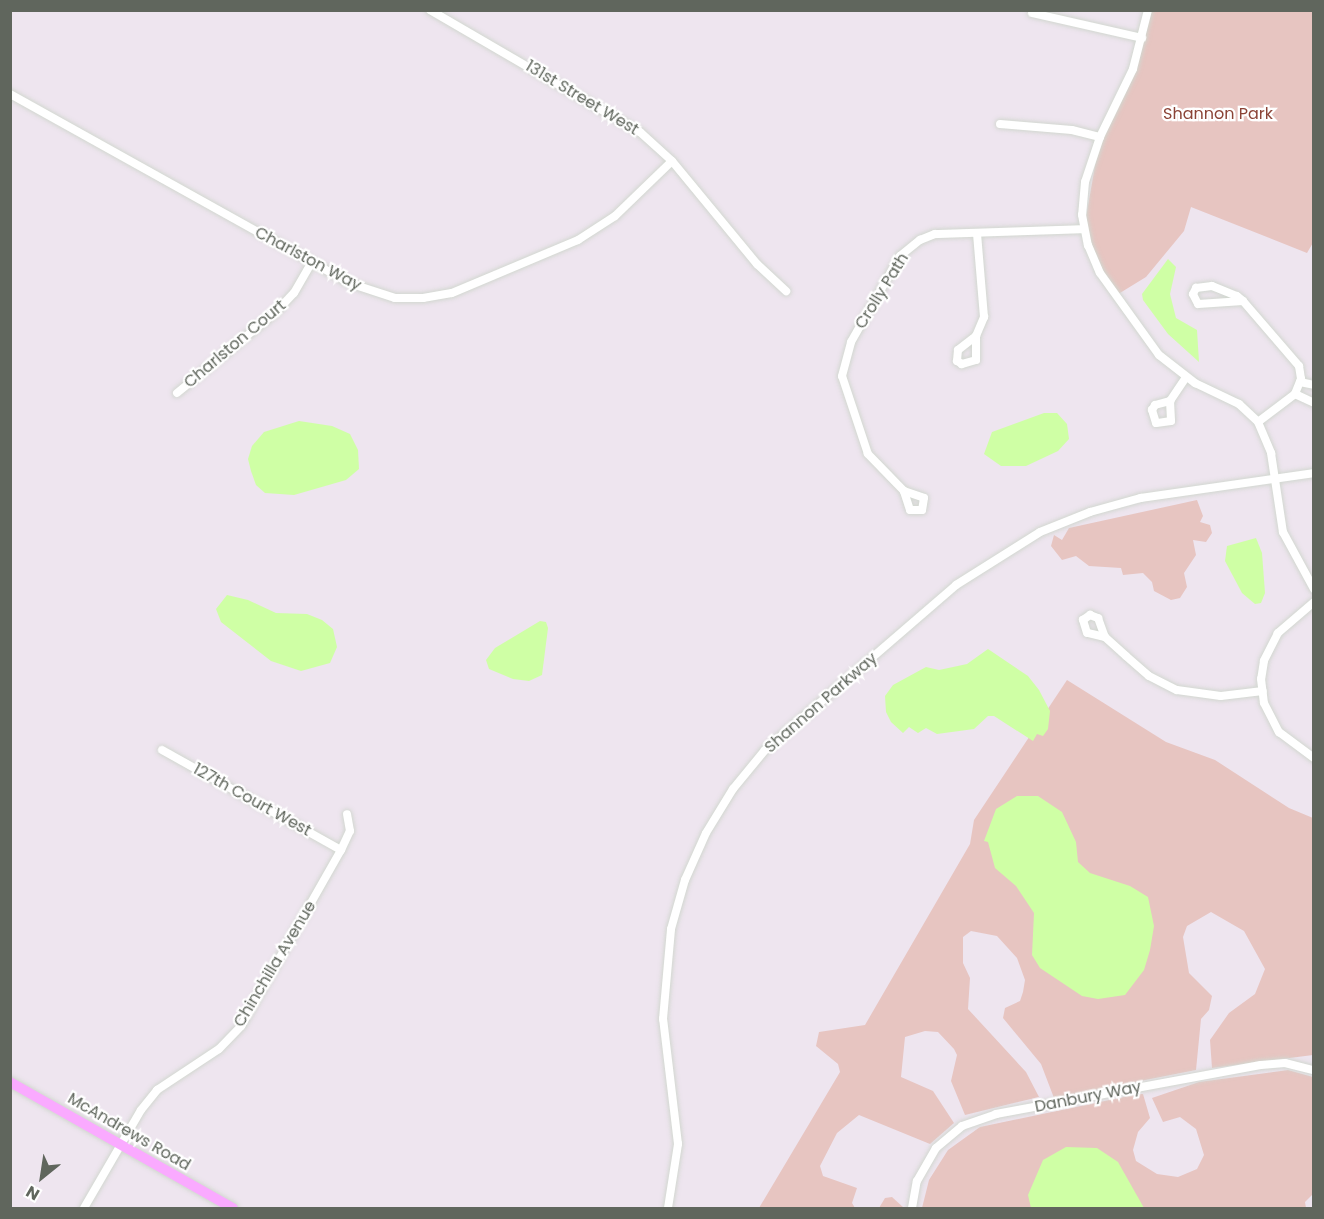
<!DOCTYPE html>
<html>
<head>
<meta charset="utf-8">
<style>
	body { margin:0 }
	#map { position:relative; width:1324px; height:1219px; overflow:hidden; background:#eee5ef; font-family:Poppins,sans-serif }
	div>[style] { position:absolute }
	.green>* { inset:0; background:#e7c5c1 }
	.water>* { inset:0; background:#cfffa5 }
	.roads { filter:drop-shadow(0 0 2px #d2d7d0) drop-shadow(0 0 2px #d2d7d0) }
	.minor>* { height:8px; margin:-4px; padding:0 4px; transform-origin:4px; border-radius:4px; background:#fff }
	.major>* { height:10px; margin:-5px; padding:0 5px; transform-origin:5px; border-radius:5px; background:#faaaff }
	span { translate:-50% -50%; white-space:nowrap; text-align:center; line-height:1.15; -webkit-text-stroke:4.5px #fff; paint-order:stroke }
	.street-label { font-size:16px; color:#60665d }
	.park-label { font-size:16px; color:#8b4336 }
	.frame { position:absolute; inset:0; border:12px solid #60665d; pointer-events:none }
	.north { position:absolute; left:12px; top:1147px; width:60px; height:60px; -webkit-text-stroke:4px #fff; paint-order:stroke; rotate:210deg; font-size:16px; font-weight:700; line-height:24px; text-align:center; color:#60665d }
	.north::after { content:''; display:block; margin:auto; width:21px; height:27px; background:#60665d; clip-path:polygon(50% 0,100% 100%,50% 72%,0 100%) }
</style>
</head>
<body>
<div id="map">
	<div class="green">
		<i style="clip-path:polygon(1148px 11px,1313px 11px,1314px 241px,1307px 253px,1191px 207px,1184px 231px,1146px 277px,1115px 296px,1084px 229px,1100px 137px,1127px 84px)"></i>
		<i style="clip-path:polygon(1197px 500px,1203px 516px,1200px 522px,1210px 525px,1212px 533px,1206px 542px,1193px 540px,1196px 555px,1184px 573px,1187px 587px,1180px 598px,1171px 600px,1154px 591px,1152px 582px,1143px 573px,1123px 575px,1121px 568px,1089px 566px,1076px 556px,1062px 560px,1051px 546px,1054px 535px,1062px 540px,1069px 528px)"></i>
		<i style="clip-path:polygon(1067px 680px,1166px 742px,1215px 760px,1289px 808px,1313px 818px,1313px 1055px,1212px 1068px,1210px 1040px,1229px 1013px,1255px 994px,1265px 969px,1244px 931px,1211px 912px,1187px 926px,1183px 937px,1189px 973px,1212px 996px,1209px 1010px,1201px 1019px,1196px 1070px,1054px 1098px,1041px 1064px,1003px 1018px,1005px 1008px,1020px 1001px,1023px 992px,1025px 980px,1017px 958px,997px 936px,971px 931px,963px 937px,963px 963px,970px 978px,968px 1009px,1026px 1072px,1039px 1097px,965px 1115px,951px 1081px,957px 1055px,954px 1049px,938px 1032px,925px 1031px,905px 1037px,901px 1077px,933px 1091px,954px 1123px,930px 1144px,859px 1115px,837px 1133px,820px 1166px,823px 1176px,857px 1188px,852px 1203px,855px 1208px,759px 1208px,840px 1072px,838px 1064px,816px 1046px,819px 1032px,865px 1025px,970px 844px,974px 820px)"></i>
		<i style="clip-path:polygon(1288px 1070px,1313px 1077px,1313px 1194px,1305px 1202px,1306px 1208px,922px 1208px,929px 1180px,948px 1150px,980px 1127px,1138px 1094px,1143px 1094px,1150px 1118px,1138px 1132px,1133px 1150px,1136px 1161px,1157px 1174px,1178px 1177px,1197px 1169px,1204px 1155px,1196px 1129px,1180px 1117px,1163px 1122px,1152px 1098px,1199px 1082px)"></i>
		<i style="clip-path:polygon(892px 1197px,904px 1208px,879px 1208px,885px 1198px)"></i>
	</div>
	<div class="water">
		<i style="clip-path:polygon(1168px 259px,1176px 267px,1170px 294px,1176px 318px,1197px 330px,1199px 362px,1168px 334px,1143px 300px,1142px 294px)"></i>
		<i style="clip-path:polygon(1044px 413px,1057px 413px,1067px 424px,1069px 439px,1058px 451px,1026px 466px,1001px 466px,984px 454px,992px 432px)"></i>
		<i style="clip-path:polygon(299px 421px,332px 426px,350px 434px,358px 450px,359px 469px,346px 480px,294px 495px,265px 493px,256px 485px,251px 471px,248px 459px,252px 446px,264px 432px)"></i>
		<i style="clip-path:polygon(1256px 538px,1262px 553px,1265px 593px,1261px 603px,1255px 604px,1242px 593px,1225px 561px,1227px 546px)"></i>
		<i style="clip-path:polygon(227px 595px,248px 600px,276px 613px,307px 614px,322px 620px,333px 629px,337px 647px,330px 663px,301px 671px,271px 661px,221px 622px,216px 609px)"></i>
		<i style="clip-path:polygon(540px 621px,546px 622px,548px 628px,542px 675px,529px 681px,513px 679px,489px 669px,486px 660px,495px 648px)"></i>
		<i style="clip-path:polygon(988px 649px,1028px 676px,1039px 690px,1050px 711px,1048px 729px,1043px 736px,1037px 734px,1033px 741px,994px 716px,988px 716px,974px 729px,937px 734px,926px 728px,918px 733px,909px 727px,903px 733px,891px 722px,886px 712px,885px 696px,893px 685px,926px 667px,939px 670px,967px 664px)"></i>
		<i style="clip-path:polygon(1017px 796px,1038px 796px,1062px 812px,1076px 842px,1078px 862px,1090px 873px,1130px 886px,1148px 897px,1154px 926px,1150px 950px,1144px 970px,1125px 995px,1098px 999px,1082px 996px,1040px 968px,1032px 955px,1034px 913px,1016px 886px,995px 868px,988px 842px,984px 841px,996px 809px)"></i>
		<i style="clip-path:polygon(1066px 1147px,1097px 1148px,1118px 1162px,1144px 1208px,1031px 1208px,1028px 1195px,1043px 1160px)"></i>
	</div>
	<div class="roads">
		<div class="minor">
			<i style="left:430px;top:10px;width:243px;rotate:30.2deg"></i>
			<i style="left:640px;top:132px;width:43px;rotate:42.2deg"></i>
			<i style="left:672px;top:161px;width:134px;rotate:50.5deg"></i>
			<i style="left:757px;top:264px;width:40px;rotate:43deg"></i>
			<i style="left:1148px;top:10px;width:61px;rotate:104.3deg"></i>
			<i style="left:1133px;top:69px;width:76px;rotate:115.9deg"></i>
			<i style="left:1100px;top:137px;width:47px;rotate:108.4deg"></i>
			<i style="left:1085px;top:182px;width:33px;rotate:95deg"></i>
			<i style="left:1082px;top:215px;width:31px;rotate:79deg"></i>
			<i style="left:1088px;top:245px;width:30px;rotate:67deg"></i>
			<i style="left:1100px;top:273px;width:101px;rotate:54.3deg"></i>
			<i style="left:1159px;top:355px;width:46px;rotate:37.9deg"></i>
			<i style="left:1195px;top:383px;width:49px;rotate:25.5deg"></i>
			<i style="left:1239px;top:404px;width:26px;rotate:43deg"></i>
			<i style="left:1258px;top:422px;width:34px;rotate:67deg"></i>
			<i style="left:1271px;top:453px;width:80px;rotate:81.4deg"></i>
			<i style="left:1283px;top:532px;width:65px;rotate:61.5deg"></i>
			<i style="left:1032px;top:13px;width:113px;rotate:12.8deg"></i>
			<i style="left:10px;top:94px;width:388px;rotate:29.1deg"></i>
			<i style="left:349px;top:283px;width:48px;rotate:18.1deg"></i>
			<i style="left:395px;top:298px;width:28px"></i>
			<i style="left:423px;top:298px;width:29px;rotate:-10deg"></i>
			<i style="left:452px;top:293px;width:137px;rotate:-22.8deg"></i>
			<i style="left:578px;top:240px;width:44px;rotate:-33deg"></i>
			<i style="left:615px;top:216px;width:79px;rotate:-44deg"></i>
			<i style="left:1000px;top:124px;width:72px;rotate:4.8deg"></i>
			<i style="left:1072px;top:130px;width:29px;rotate:14deg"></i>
			<i style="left:1243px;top:301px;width:45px;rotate:176.2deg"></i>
			<i style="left:1198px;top:304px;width:11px;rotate:-117deg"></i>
			<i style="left:1193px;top:294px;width:7px;rotate:-63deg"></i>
			<i style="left:1196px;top:288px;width:16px;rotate:-7deg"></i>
			<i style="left:1212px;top:286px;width:27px;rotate:22deg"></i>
			<i style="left:1237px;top:296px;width:8px;rotate:40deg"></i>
			<i style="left:1243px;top:301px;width:86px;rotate:49.3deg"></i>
			<i style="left:1299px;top:366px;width:13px;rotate:81deg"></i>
			<i style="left:1301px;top:379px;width:16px;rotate:112deg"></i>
			<i style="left:1295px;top:394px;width:46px;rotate:142.9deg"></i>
			<i style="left:976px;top:336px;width:24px;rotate:90deg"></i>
			<i style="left:976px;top:360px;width:15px;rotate:164deg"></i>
			<i style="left:962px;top:364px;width:6px;rotate:-149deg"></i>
			<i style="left:957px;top:361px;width:11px;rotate:-85deg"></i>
			<i style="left:958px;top:350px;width:23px;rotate:-38deg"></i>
			<i style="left:976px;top:336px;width:21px;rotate:-67deg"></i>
			<i style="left:984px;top:317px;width:84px;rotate:-94.8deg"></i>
			<i style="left:1300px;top:382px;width:14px;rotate:12deg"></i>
			<i style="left:177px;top:393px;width:128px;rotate:-39.3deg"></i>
			<i style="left:276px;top:312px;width:26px;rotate:-47deg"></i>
			<i style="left:294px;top:293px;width:34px;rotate:-60deg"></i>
			<i style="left:1295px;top:394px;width:21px;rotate:25deg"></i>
			<i style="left:1170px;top:401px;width:20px;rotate:87deg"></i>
			<i style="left:1171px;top:421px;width:15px;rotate:172deg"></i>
			<i style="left:1156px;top:423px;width:14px;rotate:-107deg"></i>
			<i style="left:1152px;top:410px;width:6px;rotate:-59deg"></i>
			<i style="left:1155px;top:405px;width:16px;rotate:-15deg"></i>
			<i style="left:1170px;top:401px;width:29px;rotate:-56deg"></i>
			<i style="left:904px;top:491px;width:21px;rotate:19deg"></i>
			<i style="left:924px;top:498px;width:12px;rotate:99deg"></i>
			<i style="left:922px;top:510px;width:12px;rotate:180deg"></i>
			<i style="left:910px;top:510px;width:20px;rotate:-108deg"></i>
			<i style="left:904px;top:491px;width:52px;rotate:-134.2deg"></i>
			<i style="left:868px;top:454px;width:82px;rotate:-108.4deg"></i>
			<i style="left:842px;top:376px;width:35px;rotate:-75deg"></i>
			<i style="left:851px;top:342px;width:99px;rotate:-60.3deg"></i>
			<i style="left:900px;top:256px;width:26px;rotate:-39deg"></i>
			<i style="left:920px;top:240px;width:16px;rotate:-22deg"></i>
			<i style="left:935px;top:234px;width:149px;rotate:-1.9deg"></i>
			<i style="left:1314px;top:602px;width:48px;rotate:139.3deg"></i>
			<i style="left:1278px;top:633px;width:31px;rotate:117deg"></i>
			<i style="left:1264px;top:661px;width:18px;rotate:99deg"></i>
			<i style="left:1261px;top:679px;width:24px;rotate:83deg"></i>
			<i style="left:1264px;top:703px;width:33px;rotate:63deg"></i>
			<i style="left:1279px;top:732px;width:44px;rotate:36.6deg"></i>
			<i style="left:1105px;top:637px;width:18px;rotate:-167deg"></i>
			<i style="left:1087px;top:633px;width:14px;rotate:-107deg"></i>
			<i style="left:1083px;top:620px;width:9px;rotate:-36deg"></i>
			<i style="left:1090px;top:615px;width:9px;rotate:21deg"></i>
			<i style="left:1098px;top:618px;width:20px;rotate:70deg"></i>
			<i style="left:1105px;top:637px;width:28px;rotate:42deg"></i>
			<i style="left:1126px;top:656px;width:30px;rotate:41deg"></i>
			<i style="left:1149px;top:676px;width:31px;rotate:27deg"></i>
			<i style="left:1177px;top:690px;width:44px;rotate:7.8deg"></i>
			<i style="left:1221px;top:696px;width:42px;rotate:-6.8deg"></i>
			<i style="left:162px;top:750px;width:205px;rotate:29.2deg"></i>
			<i style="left:84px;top:1208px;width:113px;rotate:-59.8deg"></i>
			<i style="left:141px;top:1110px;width:26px;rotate:-51deg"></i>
			<i style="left:157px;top:1090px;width:74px;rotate:-33.5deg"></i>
			<i style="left:219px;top:1049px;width:32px;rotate:-46deg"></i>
			<i style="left:241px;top:1026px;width:202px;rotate:-60.4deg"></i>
			<i style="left:341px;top:850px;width:21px;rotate:-65deg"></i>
			<i style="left:350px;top:831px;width:17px;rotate:-100deg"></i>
			<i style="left:668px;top:1208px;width:65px;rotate:-81.1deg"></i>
			<i style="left:678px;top:1144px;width:126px;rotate:-96.8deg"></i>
			<i style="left:663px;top:1019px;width:90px;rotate:-84.9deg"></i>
			<i style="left:671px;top:929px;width:51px;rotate:-74.1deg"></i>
			<i style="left:685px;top:880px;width:51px;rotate:-65.9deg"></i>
			<i style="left:706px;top:833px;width:52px;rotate:-58.5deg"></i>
			<i style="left:733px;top:789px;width:50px;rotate:-50.6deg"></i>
			<i style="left:765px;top:750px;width:252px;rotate:-40.8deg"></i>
			<i style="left:956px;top:585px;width:99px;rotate:-32.2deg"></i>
			<i style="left:1040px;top:532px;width:54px;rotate:-21.8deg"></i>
			<i style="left:1090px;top:512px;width:53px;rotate:-15.4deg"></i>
			<i style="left:1141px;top:498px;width:175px;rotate:-8.2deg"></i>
			<i style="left:912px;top:1208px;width:27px;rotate:-80deg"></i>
			<i style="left:917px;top:1181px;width:38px;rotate:-60deg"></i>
			<i style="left:936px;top:1148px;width:34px;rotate:-40deg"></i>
			<i style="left:962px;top:1126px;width:36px;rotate:-19deg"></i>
			<i style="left:996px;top:1114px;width:269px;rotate:-10.5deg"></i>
			<i style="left:1261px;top:1065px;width:24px;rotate:-5deg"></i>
			<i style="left:1285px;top:1063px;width:30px;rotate:14deg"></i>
		</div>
		<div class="major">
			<i style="left:10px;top:1082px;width:256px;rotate:29.5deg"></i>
		</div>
	</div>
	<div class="street-label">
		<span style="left:582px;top:98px;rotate:31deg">131st Street West</span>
		<span style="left:308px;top:259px;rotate:28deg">Charlston Way</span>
		<span style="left:882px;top:291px;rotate:-58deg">Crolly Path</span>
		<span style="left:235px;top:344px;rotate:-40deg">Charlston Court</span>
		<span style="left:821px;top:703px;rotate:-41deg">Shannon Parkway</span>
		<span style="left:252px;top:800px;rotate:29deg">127th Court West</span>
		<span style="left:275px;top:964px;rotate:-59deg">Chinchilla Avenue</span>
		<span style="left:1088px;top:1097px;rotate:-11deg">Danbury Way</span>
		<span style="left:129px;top:1132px;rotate:30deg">McAndrews Road</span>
	</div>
	<div class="park-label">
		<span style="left:1218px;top:114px">Shannon Park</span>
	</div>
	<div class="frame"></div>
	<div class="north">N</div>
</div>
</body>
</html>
